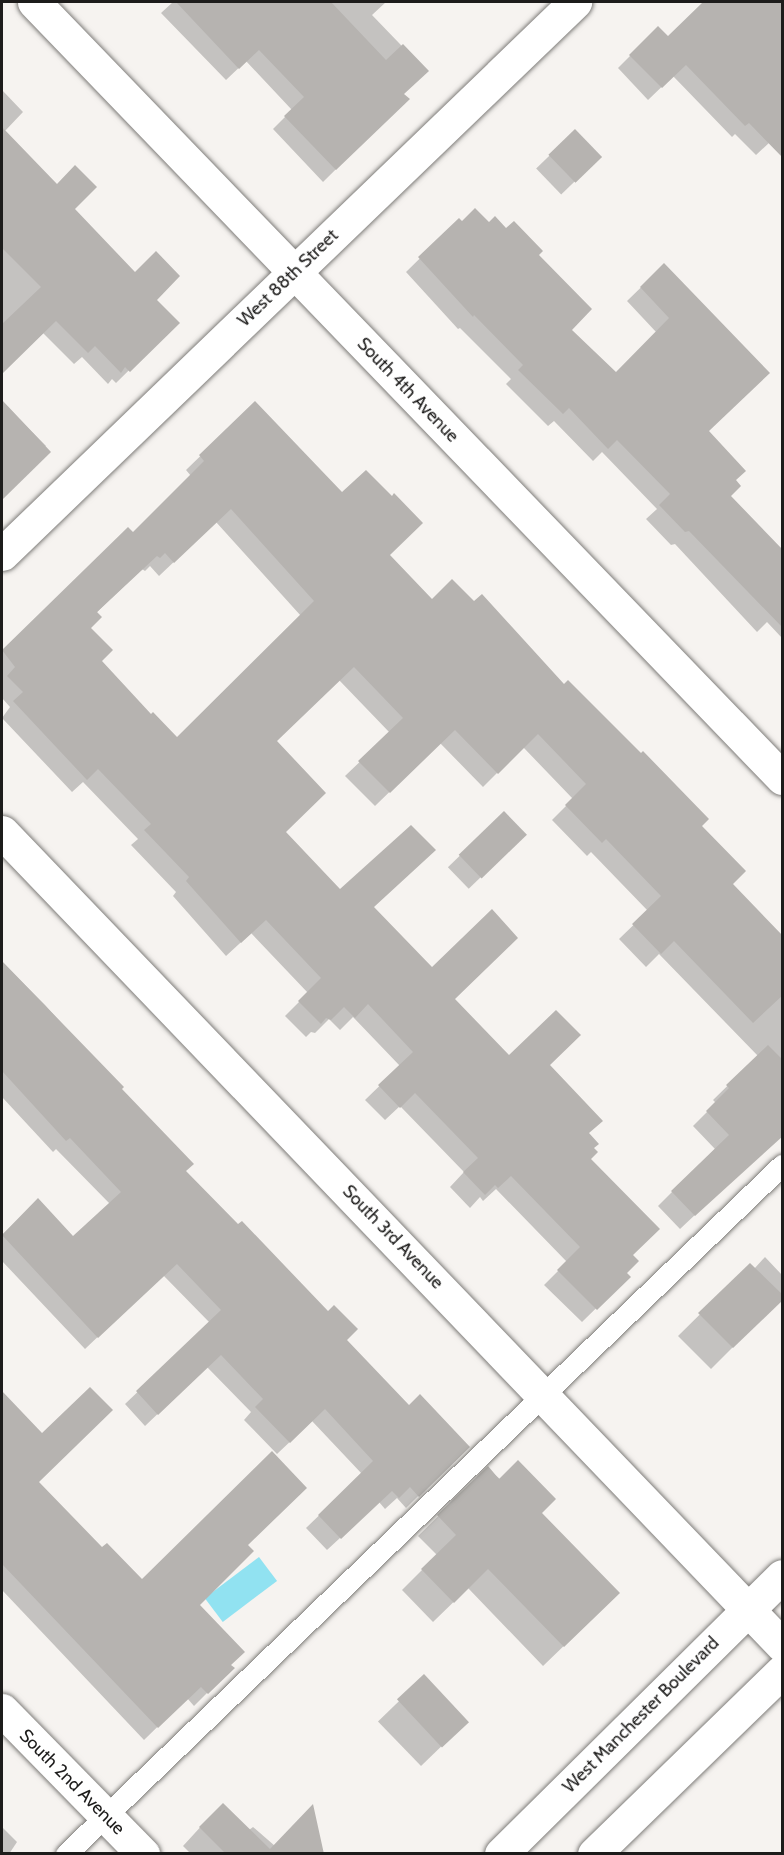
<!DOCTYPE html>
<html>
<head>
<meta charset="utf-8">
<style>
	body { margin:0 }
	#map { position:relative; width:784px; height:1855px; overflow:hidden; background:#f6f3f0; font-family:Cabin,sans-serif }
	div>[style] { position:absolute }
	.water>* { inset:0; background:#91e2f1; transform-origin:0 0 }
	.shadow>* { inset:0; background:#0003; transform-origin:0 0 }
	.building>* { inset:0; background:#b6b3b0; transform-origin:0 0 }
	.roads { filter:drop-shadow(0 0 2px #7f7d7a) drop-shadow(0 0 2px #7f7d7a) }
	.service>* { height:21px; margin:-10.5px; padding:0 10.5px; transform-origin:10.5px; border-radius:10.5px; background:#fff }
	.minor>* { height:33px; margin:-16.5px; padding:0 16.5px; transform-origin:16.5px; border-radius:16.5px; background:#fff }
	.primary>* { height:33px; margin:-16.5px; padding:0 16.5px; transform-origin:16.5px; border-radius:16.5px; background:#fff }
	span { translate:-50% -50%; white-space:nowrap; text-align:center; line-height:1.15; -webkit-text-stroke:5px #fff; paint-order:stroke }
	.street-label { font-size:18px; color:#1d1c1b }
	.frame { position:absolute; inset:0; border:3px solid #1d1c1b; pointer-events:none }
</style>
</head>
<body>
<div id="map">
	<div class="water">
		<i style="left:259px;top:1557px;width:30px;height:68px;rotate:53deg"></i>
	</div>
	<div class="shadow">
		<i style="clip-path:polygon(173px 2px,386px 2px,372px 15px,426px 71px,403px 94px,407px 99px,323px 182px,273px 129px,292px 110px,246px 61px,226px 80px,161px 13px)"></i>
		<i style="clip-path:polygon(705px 2px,774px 2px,782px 11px,770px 142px,756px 155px,735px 134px,732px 137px,673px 76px,648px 100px,618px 68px,658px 28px,668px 38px)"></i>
		<i style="clip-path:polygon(2px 90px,23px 112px,4px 132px,177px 323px,116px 383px,112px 379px,108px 384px,82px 357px,74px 364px,43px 333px,2px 372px)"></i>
		<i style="left:575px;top:131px;width:36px;height:54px;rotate:46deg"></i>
		<i style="clip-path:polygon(459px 220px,462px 223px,489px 224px,506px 230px,536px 255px,570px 330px,616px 374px,657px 333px,627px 301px,664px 265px,707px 431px,734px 480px,729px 496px,782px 552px,782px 638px,767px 622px,757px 632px,675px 544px,671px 545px,646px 519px,657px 509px,602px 452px,593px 461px,554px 421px,548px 426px,506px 384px,511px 379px,460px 328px,458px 329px,406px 272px)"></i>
		<i style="clip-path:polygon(2px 401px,46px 446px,44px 447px,49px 452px,2px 499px)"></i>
		<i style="clip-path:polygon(evenodd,255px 403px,388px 555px,432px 601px,564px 686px,700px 826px,731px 884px,782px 938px,782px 1133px,680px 1229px,658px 1206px,715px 1149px,693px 1126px,716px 1103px,713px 1100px,758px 1056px,659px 954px,646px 967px,619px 939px,648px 911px,591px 852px,587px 856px,552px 820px,573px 799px,523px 747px,483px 787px,440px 743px,375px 806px,345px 776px,390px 733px,339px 680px,275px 741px,285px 832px,340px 891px,372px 908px,453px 999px,509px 1057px,548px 1065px,587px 1134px,592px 1149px,589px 1159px,631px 1255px,625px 1273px,628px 1277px,582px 1322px,544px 1285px,567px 1262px,496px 1189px,483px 1201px,480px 1197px,470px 1208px,450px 1187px,464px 1172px,400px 1106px,385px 1120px,365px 1100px,400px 1066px,353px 1017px,340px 1030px,329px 1019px,315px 1033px,311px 1032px,306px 1037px,285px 1016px,308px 993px,251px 933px,226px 956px,173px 896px,176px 892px,131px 845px,138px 839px,83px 782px,72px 792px,2px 718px,10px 707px,2px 698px,2px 652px,128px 529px,133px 534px,191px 476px,186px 470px,255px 403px,216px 522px,301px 616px,177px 739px,151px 716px,100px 661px,89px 628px,96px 613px,142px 569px,145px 571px,150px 566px,159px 576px,216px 522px)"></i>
		<i style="left:504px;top:813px;width:30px;height:78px;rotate:46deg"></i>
		<i style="clip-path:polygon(2px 962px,45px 1005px,120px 1089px,184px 1171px,409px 1407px,468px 1447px,406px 1508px,397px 1498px,385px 1509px,379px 1502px,327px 1550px,306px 1528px,362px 1474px,312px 1421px,277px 1454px,244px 1420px,251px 1412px,207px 1367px,145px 1426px,125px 1404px,210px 1323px,163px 1275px,85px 1349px,2px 1261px,2px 1235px,38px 1200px,73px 1238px,110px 1204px,56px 1149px,53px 1152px,2px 1097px)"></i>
		<i style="clip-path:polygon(765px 1257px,782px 1275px,782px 1298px,711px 1369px,678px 1336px,750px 1265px,754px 1269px)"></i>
		<i style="clip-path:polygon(11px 1403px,37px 1482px,102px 1550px,142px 1581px,246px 1545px,198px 1605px,232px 1668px,194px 1706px,187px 1698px,144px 1740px,2px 1590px,2px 1412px)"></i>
		<i style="clip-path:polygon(487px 1468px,540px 1513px,598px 1613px,543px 1666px,468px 1588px,433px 1622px,402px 1590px,437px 1555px,418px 1536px)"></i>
		<i style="left:424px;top:1677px;width:62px;height:64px;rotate:46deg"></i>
		<i style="clip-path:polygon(205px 1822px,249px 1830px,253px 1827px,275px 1846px,314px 1854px,191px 1854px,183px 1846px)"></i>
		<i style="clip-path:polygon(2px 1827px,17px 1842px,9px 1854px,2px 1854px)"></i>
	</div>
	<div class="building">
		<i style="clip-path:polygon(176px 2px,331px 2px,386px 60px,403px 44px,429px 71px,404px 94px,410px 99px,336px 170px,284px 116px,304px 97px,259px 50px,239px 69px)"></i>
		<i style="clip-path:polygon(703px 2px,783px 2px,783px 158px,749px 123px,745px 126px,686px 65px,662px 88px,629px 55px,658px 26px,668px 36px)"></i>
		<i style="clip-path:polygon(2px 127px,57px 184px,75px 165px,97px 187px,75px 209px,135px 272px,156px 251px,180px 276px,157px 300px,180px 323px,130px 372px,125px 367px,121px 373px,95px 346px,88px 353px,56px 321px,2px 374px,2px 324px,41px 287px,2px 248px)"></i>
		<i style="left:575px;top:129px;width:39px;height:37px;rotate:46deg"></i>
		<i style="clip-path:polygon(475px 208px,489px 222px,495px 216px,506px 228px,514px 221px,543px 251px,539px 255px,592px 309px,572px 330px,616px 372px,669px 318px,640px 287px,664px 263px,770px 373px,709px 431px,746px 471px,736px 480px,741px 486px,731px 496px,783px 550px,783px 628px,689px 531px,685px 532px,659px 505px,670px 494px,617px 440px,608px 449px,569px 408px,563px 414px,518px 370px,523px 365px,474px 315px,473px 317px,418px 257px,459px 218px,462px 221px)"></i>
		<i style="clip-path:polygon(2px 400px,51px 452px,2px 500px)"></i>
		<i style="clip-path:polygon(evenodd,255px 401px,342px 492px,366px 470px,392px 496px,394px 493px,423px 523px,390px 555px,432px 599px,452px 579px,474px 601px,482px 594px,564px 684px,568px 680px,641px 753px,643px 751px,709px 819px,702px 826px,746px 871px,733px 884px,783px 936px,783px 995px,753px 1023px,674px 941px,661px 954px,632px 924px,661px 896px,606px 839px,602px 843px,565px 805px,586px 784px,538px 734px,498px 774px,455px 730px,390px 793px,358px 761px,403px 718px,354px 667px,277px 741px,326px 793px,286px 832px,340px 889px,411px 825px,436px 850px,374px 907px,432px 967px,492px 909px,518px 938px,455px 999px,509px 1055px,556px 1010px,581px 1035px,550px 1065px,603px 1121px,589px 1133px,599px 1144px,594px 1148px,598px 1152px,591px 1159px,660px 1229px,633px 1255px,639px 1261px,627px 1273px,631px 1277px,597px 1310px,557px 1270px,580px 1247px,511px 1176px,498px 1188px,495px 1185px,485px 1195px,463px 1172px,478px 1158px,415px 1093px,400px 1108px,378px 1085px,413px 1052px,368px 1004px,355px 1018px,344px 1007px,331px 1020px,326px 1018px,321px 1024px,298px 1001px,321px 978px,266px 920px,241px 943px,186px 881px,189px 877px,144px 830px,151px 824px,98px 769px,87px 780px,13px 701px,23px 692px,7px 676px,15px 667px,2px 650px,128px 527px,133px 532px,204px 461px,199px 455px,255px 401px,231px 509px,314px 601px,177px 737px,153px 712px,151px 714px,102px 661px,113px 650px,91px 628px,102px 617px,97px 612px,157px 556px,160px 558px,165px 553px,174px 563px,231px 509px)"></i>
		<i style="left:504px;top:811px;width:33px;height:63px;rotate:46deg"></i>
		<i style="clip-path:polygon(2px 961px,124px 1087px,122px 1089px,194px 1164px,186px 1171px,238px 1224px,242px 1221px,328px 1311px,334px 1305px,358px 1329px,347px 1340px,409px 1405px,420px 1394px,470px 1447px,419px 1497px,410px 1487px,399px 1498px,392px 1491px,341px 1539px,318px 1515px,373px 1461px,325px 1409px,290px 1443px,255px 1407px,263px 1399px,221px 1355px,158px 1415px,136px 1391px,221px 1310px,177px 1264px,98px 1338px,2px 1235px,38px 1198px,73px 1236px,121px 1192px,70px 1138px,66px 1141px,2px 1071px)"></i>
		<i style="clip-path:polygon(768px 1045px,783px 1060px,783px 1136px,695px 1216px,671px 1191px,729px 1135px,706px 1111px,729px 1088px,726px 1085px)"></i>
		<i style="clip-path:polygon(750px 1263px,783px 1295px,783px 1300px,733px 1348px,698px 1313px)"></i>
		<i style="clip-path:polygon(90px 1387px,113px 1410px,39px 1482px,102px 1547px,107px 1543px,142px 1579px,272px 1451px,307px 1488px,248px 1545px,254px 1551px,200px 1605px,245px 1652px,231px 1665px,235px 1668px,208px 1694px,201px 1687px,158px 1728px,2px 1564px,2px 1391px,42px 1433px)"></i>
		<i style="clip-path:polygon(518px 1460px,556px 1499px,542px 1513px,620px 1593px,564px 1647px,488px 1569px,454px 1603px,421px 1569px,456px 1535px,437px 1515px,488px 1466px,499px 1479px)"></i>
		<i style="left:424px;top:1674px;width:66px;height:37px;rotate:47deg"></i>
		<i style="clip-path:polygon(223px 1803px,270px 1849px,313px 1804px,324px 1854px,226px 1854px,199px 1827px)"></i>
	</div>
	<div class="roads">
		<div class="service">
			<i style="left:66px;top:1854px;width:994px;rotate:-43.9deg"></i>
		</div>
		<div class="minor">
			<i style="left:34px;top:2px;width:1078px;rotate:46.05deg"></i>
			<i style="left:2px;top:554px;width:796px;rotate:-43.93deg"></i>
			<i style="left:2px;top:832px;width:1127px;rotate:46.19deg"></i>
			<i style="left:2px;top:1710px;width:202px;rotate:45.6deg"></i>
		</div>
		<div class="primary">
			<i style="left:501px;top:1854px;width:395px;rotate:-44.7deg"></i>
			<i style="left:594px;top:1854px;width:262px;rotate:-44.2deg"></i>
		</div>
	</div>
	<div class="street-label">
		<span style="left:288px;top:278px;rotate:-44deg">West 88th Street</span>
		<span style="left:408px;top:390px;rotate:46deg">South 4th Avenue</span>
		<span style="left:393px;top:1237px;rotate:46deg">South 3rd Avenue</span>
		<span style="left:641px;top:1715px;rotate:-45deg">West Manchester Boulevard</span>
		<span style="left:72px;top:1782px;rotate:45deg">South 2nd Avenue</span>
	</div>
	<div class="frame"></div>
</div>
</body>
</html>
